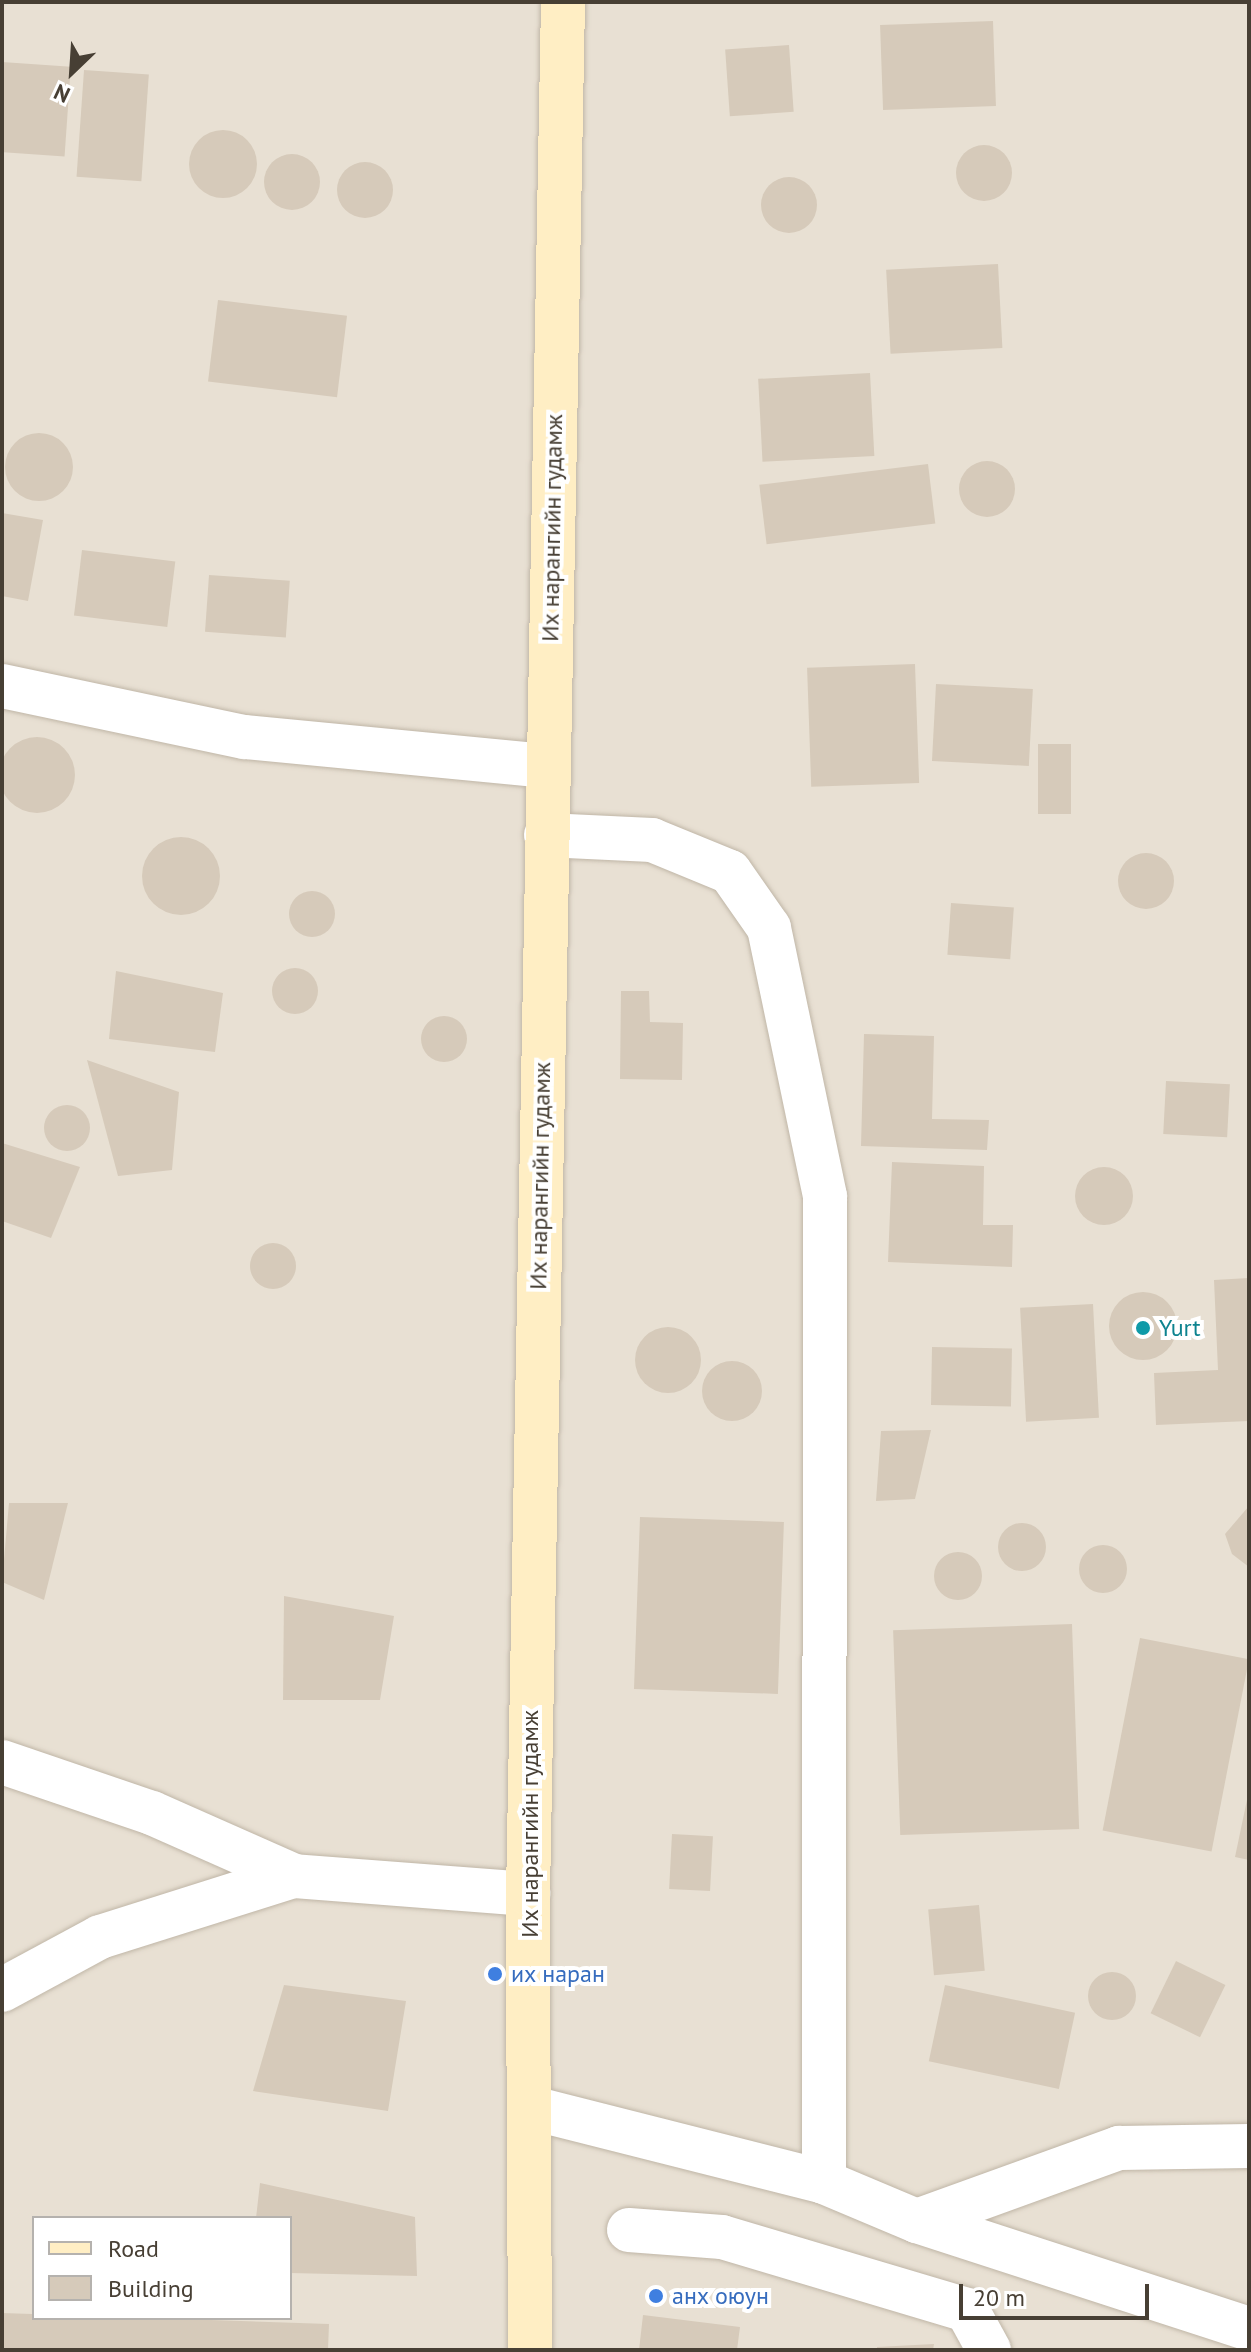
<!DOCTYPE html>
<html>
<head>
<meta charset="utf-8">
<style>
	body { margin:0 }
	#map { position:relative; width:1251px; height:2352px; overflow:hidden; background:#f4efe5; font-family:"PT Sans",sans-serif }
	div>[style] { position:absolute }
	.residential>* { inset:0; background:#e8e0d3 }
	.building>* { inset:0; background:#d6caba; transform-origin:0 0 }
	.round { border-radius:50% }
	.roads { filter:drop-shadow(0 0 2px #c0b6a7) drop-shadow(0 0 2px #c0b6a7) }
	.minor>* { height:44px; margin:-22px; padding:0 22px; transform-origin:22px; border-radius:22px; background:#fff }
	.secondary>* { height:44px; margin:-22px; padding:0 22px; transform-origin:22px; border-radius:22px; background:#ffeec4 }
	.dots>* { width:22px; height:22px; translate:-50% -50%; box-sizing:border-box; border:4px solid #fff; border-radius:50% }
	span { translate:-50% -50%; white-space:nowrap; text-align:center; line-height:1.15; -webkit-text-stroke:8px #fff; paint-order:stroke }
	.street-label { font-size:24px; color:#473f34 }
	.culture-label { font-size:24px; color:#0d838f }
	.left { translate:0 -50%; text-align:left }
	.shop-label { font-size:24px; color:#366cbe }
	.frame { position:absolute; inset:0; border:4px solid #473f34; pointer-events:none }
	.legend { position:absolute; left:32px; top:2216px; width:260px; height:104px; box-sizing:border-box; background:#fff; border:2px solid #b5b2ae; margin:0; padding:10px 14px; list-style:none; font-size:24px; color:#473f34 }
	.legend li { display:flex; align-items:center; gap:16px; height:40px }
	.legend b { width:40px; border:2px solid #b5b2ae }
	.north { position:absolute; left:32px; top:32px; width:80px; height:80px; -webkit-text-stroke:6px #fff; paint-order:stroke; rotate:205deg; font-size:22px; font-weight:700; line-height:32px; text-align:center; color:#473f34 }
	.north::after { content:''; display:block; margin:auto; width:28px; height:36px; background:#473f34; clip-path:polygon(50% 0,100% 100%,50% 72%,0 100%) }
	.scale { position:absolute; left:959px; top:2284px; width:190px; height:36px; box-sizing:border-box; border:4px solid #473f34; border-top:0; padding-left:10px; font-size:24px; line-height:28px; white-space:nowrap; color:#473f34; -webkit-text-stroke:6px #fff; paint-order:stroke }
</style>
</head>
<body>
<div id="map">
	<div class="residential">
		<i style="clip-path:polygon(evenodd,2px 2px,1249px 2px,1249px 2350px,2px 2350px,2px 2px,34px 2218px,290px 2218px,290px 2318px,34px 2318px,34px 2218px)"></i>
	</div>
	<div class="building">
		<i style="left:993px;top:21px;width:85px;height:113px;rotate:88deg"></i>
		<i style="left:789px;top:45px;width:67px;height:64px;rotate:86deg"></i>
		<i style="left:2px;top:62px;width:69px;height:90px;rotate:4deg"></i>
		<i style="left:84px;top:70px;width:65px;height:107px;rotate:4deg"></i>
		<i class="round" style="left:189px;top:130px;width:68px;height:68px"></i>
		<i class="round" style="left:956px;top:145px;width:56px;height:56px"></i>
		<i class="round" style="left:264px;top:154px;width:56px;height:56px"></i>
		<i class="round" style="left:337px;top:162px;width:56px;height:56px"></i>
		<i class="round" style="left:761px;top:177px;width:56px;height:56px"></i>
		<i style="left:998px;top:264px;width:84px;height:112px;rotate:87deg"></i>
		<i style="left:218px;top:300px;width:130px;height:82px;rotate:7deg"></i>
		<i style="left:870px;top:373px;width:83px;height:112px;rotate:87deg"></i>
		<i class="round" style="left:5px;top:433px;width:68px;height:68px"></i>
		<i class="round" style="left:959px;top:461px;width:56px;height:56px"></i>
		<i style="left:928px;top:464px;width:60px;height:170px;rotate:83deg"></i>
		<i style="clip-path:polygon(2px 513px,43px 520px,28px 601px,2px 596px)"></i>
		<i style="left:82px;top:550px;width:94px;height:66px;rotate:7deg"></i>
		<i style="left:209px;top:575px;width:81px;height:57px;rotate:4deg"></i>
		<i style="left:915px;top:664px;width:119px;height:108px;rotate:88deg"></i>
		<i style="left:936px;top:684px;width:97px;height:77px;rotate:3deg"></i>
		<i class="round" style="left:-1px;top:737px;width:76px;height:76px"></i>
		<i style="left:1038px;top:744px;width:33px;height:70px"></i>
		<i class="round" style="left:142px;top:837px;width:78px;height:78px"></i>
		<i class="round" style="left:1118px;top:853px;width:56px;height:56px"></i>
		<i class="round" style="left:289px;top:891px;width:46px;height:46px"></i>
		<i style="left:951px;top:903px;width:63px;height:52px;rotate:4deg"></i>
		<i class="round" style="left:272px;top:968px;width:46px;height:46px"></i>
		<i style="clip-path:polygon(116px 971px,223px 993px,215px 1052px,109px 1039px)"></i>
		<i style="clip-path:polygon(621px 991px,649px 991px,650px 1022px,683px 1023px,682px 1080px,620px 1079px)"></i>
		<i class="round" style="left:421px;top:1016px;width:46px;height:46px"></i>
		<i style="clip-path:polygon(864px 1034px,934px 1036px,932px 1119px,989px 1120px,987px 1150px,861px 1146px)"></i>
		<i style="clip-path:polygon(87px 1060px,179px 1092px,172px 1170px,118px 1176px)"></i>
		<i style="left:1166px;top:1081px;width:64px;height:53px;rotate:3deg"></i>
		<i class="round" style="left:44px;top:1105px;width:46px;height:46px"></i>
		<i style="clip-path:polygon(2px 1143px,80px 1167px,51px 1238px,2px 1221px)"></i>
		<i style="clip-path:polygon(892px 1162px,984px 1166px,983px 1225px,1013px 1225px,1012px 1267px,888px 1262px)"></i>
		<i class="round" style="left:1075px;top:1167px;width:58px;height:58px"></i>
		<i class="round" style="left:250px;top:1243px;width:46px;height:46px"></i>
		<i style="clip-path:polygon(1249px 1278px,1249px 1421px,1156px 1425px,1154px 1373px,1218px 1370px,1214px 1280px)"></i>
		<i class="round" style="left:1109px;top:1292px;width:68px;height:68px"></i>
		<i style="left:1093px;top:1304px;width:114px;height:73px;rotate:87deg"></i>
		<i class="round" style="left:635px;top:1327px;width:66px;height:66px"></i>
		<i style="left:932px;top:1347px;width:80px;height:58px;rotate:1deg"></i>
		<i class="round" style="left:702px;top:1361px;width:60px;height:60px"></i>
		<i style="clip-path:polygon(931px 1430px,915px 1499px,876px 1501px,881px 1431px)"></i>
		<i style="clip-path:polygon(9px 1503px,68px 1503px,44px 1600px,2px 1582px)"></i>
		<i style="clip-path:polygon(1249px 1506px,1249px 1567px,1232px 1554px,1225px 1534px)"></i>
		<i style="left:640px;top:1517px;width:144px;height:172px;rotate:2deg"></i>
		<i class="round" style="left:998px;top:1523px;width:48px;height:48px"></i>
		<i class="round" style="left:1079px;top:1545px;width:48px;height:48px"></i>
		<i class="round" style="left:934px;top:1552px;width:48px;height:48px"></i>
		<i style="clip-path:polygon(284px 1596px,394px 1616px,380px 1700px,283px 1700px)"></i>
		<i style="left:1072px;top:1624px;width:205px;height:179px;rotate:88deg"></i>
		<i style="left:1140px;top:1638px;width:111px;height:196px;rotate:11deg"></i>
		<i style="clip-path:polygon(1248px 1795px,1249px 1795px,1249px 1860px,1235px 1857px)"></i>
		<i style="left:672px;top:1834px;width:41px;height:55px;rotate:3deg"></i>
		<i style="left:979px;top:1905px;width:66px;height:51px;rotate:85deg"></i>
		<i style="left:1176px;top:1961px;width:55px;height:58px;rotate:26deg"></i>
		<i class="round" style="left:1088px;top:1972px;width:48px;height:48px"></i>
		<i style="clip-path:polygon(284px 1985px,406px 2001px,388px 2111px,253px 2091px)"></i>
		<i style="left:945px;top:1985px;width:133px;height:78px;rotate:12deg"></i>
		<i style="clip-path:polygon(260px 2183px,415px 2217px,417px 2276px,290px 2273px,290px 2218px,256px 2218px)"></i>
		<i style="clip-path:polygon(2px 2313px,329px 2324px,328px 2350px,2px 2350px)"></i>
		<i style="clip-path:polygon(643px 2315px,740px 2327px,737px 2350px,639px 2350px)"></i>
		<i style="clip-path:polygon(934px 2344px,933px 2350px,877px 2350px,877px 2347px)"></i>
	</div>
	<div class="roads">
		<div class="minor">
			<i style="left:2px;top:686px;width:248px;rotate:11.9deg"></i>
			<i style="left:245px;top:737px;width:303px;rotate:5.5deg"></i>
			<i style="left:546px;top:835px;width:106px;rotate:2.7deg"></i>
			<i style="left:652px;top:840px;width:84px;rotate:22.3deg"></i>
			<i style="left:730px;top:872px;width:68px;rotate:55.1deg"></i>
			<i style="left:769px;top:928px;width:274px;rotate:78.2deg"></i>
			<i style="left:825px;top:1196px;width:986px;rotate:90.06deg"></i>
			<i style="left:2px;top:1762px;width:158px;rotate:18.8deg"></i>
			<i style="left:152px;top:1813px;width:155px;rotate:23.9deg"></i>
			<i style="left:294px;top:1876px;width:235px;rotate:4.4deg"></i>
			<i style="left:2px;top:1990px;width:111px;rotate:-28.4deg"></i>
			<i style="left:100px;top:1937px;width:203px;rotate:-17.5deg"></i>
			<i style="left:532px;top:2108px;width:301px;rotate:14.2deg"></i>
			<i style="left:824px;top:2182px;width:101px;rotate:22.8deg"></i>
			<i style="left:917px;top:2221px;width:349px;rotate:18deg"></i>
			<i style="left:917px;top:2221px;width:215px;rotate:-19.9deg"></i>
			<i style="left:1119px;top:2148px;width:130px;rotate:-0.9deg"></i>
			<i style="left:629px;top:2230px;width:93px;rotate:4.3deg"></i>
			<i style="left:722px;top:2237px;width:256px;rotate:16.6deg"></i>
			<i style="left:967px;top:2310px;width:46px;rotate:61.2deg"></i>
		</div>
		<div class="secondary">
			<i style="left:530px;top:2350px;width:456px;rotate:-90.3deg"></i>
			<i style="left:528px;top:1894px;width:1892px;rotate:-88.94deg"></i>
		</div>
	</div>
	<div class="dots">
		<i style="left:1143px;top:1328px;background:#0f9aa8"></i>
		<i style="left:495px;top:1974px;background:#3f7fe0"></i>
		<i style="left:656px;top:2296px;background:#3f7fe0"></i>
	</div>
	<div class="street-label">
		<span style="left:552px;top:528px;rotate:-89deg">Их нарангийн гудамж</span>
		<span style="left:540px;top:1176px;rotate:-89deg">Их нарангийн гудамж</span>
		<span style="left:530px;top:1824px;rotate:-90deg">Их нарангийн гудамж</span>
	</div>
	<div class="culture-label">
		<span class="left" style="left:1159px;top:1328px">Yurt</span>
	</div>
	<div class="shop-label">
		<span class="left" style="left:511px;top:1974px">их наран</span>
		<span class="left" style="left:672px;top:2296px">анх оюун</span>
	</div>
	<div class="frame"></div>
	<ul class="legend">
	<li><b style="height:10px;background:#ffeec4"></b>Road</li>
	<li><b style="height:22px;background:#d6caba"></b>Building</li>
	</ul>
	<div class="north">N</div>
	<div class="scale">20 m</div>
</div>
</body>
</html>
